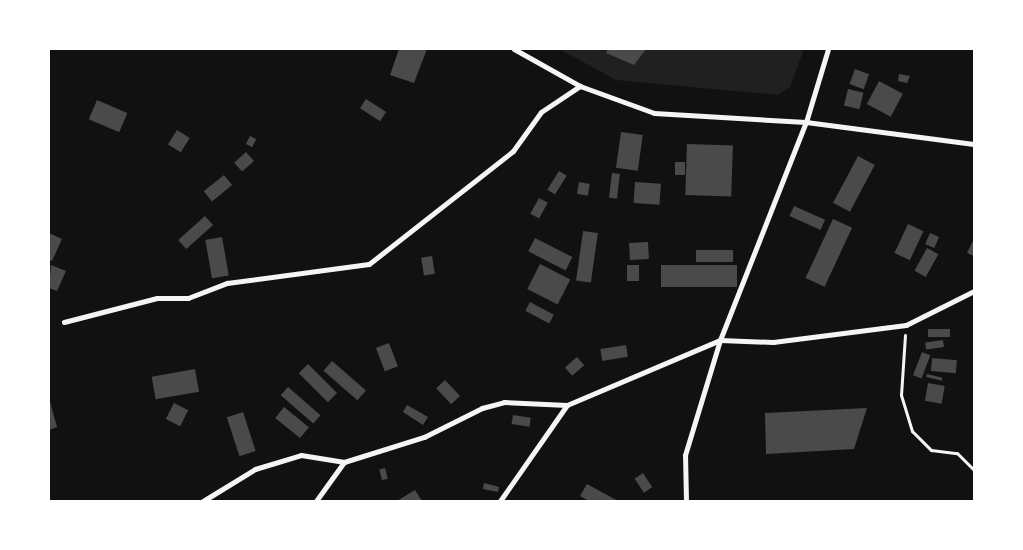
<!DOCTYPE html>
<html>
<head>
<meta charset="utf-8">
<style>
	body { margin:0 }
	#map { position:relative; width:1023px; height:550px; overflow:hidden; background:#111; font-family:"Work Sans",sans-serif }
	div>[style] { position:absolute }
	.green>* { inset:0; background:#202020 }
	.building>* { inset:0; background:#4a4a4a; transform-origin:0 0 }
	.path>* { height:3px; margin:-1.5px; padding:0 1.5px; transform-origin:1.5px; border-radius:1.5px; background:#f5f5f5 }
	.minor>* { height:5px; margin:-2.5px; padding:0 2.5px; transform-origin:2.5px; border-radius:2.5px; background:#f5f5f5 }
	span { translate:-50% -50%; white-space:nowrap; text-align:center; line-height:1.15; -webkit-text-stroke:5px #fff; paint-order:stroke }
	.frame { position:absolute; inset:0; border:50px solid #fff; pointer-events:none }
</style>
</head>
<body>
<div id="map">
	<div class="green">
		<i style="clip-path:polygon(559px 49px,804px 49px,790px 87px,778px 95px,616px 80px)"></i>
	</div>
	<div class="building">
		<i style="clip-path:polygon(399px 49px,427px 49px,414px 83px,390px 75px)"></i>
		<i style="clip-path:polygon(608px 49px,646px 49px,634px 65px,606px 53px)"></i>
		<i style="left:855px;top:69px;width:15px;height:16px;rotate:20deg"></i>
		<i style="clip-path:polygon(899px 74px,910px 76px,907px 83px,898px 81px)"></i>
		<i style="left:879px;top:81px;width:27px;height:26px;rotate:28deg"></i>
		<i style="left:848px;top:89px;width:16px;height:17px;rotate:14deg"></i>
		<i style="left:366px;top:99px;width:24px;height:11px;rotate:33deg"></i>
		<i style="left:97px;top:100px;width:33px;height:21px;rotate:23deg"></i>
		<i style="left:177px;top:130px;width:15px;height:17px;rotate:32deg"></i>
		<i style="left:621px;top:132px;width:22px;height:36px;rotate:8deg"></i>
		<i style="left:250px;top:136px;width:7px;height:9px;rotate:27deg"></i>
		<i style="left:687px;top:144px;width:46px;height:51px;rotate:2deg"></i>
		<i style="left:246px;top:152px;width:12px;height:16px;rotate:48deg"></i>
		<i style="left:858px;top:156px;width:19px;height:53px;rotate:28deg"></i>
		<i style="left:675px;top:162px;width:10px;height:13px"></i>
		<i style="left:559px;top:171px;width:9px;height:22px;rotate:32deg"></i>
		<i style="left:612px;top:173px;width:8px;height:25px;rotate:7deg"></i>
		<i style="left:224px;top:175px;width:13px;height:26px;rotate:51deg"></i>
		<i style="left:579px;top:182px;width:11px;height:12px;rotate:10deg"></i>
		<i style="left:635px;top:182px;width:26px;height:21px;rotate:4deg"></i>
		<i style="left:539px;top:198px;width:10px;height:18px;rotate:29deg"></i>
		<i style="left:794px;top:206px;width:34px;height:11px;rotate:24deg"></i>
		<i style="left:205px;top:216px;width:12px;height:36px;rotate:48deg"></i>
		<i style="left:833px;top:219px;width:21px;height:65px;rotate:25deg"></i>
		<i style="left:908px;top:224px;width:17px;height:32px;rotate:25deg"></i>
		<i style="left:583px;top:231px;width:15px;height:50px;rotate:8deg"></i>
		<i style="clip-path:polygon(49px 233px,62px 239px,52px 261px,49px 260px)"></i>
		<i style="left:930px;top:233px;width:10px;height:12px;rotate:24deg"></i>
		<i style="left:222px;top:237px;width:39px;height:17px;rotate:80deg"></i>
		<i style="left:535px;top:238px;width:42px;height:15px;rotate:27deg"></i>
		<i style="clip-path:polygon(974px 239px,974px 256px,967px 253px)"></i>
		<i style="left:648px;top:242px;width:17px;height:19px;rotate:87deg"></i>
		<i style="left:927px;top:248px;width:13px;height:26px;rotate:29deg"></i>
		<i style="left:696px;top:250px;width:37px;height:12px"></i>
		<i style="left:432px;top:256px;width:18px;height:11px;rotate:81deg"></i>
		<i style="left:540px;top:264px;width:34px;height:28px;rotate:27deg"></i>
		<i style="clip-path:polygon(51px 265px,66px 271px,57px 291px,49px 288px)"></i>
		<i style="left:627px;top:265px;width:12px;height:16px"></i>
		<i style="left:737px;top:265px;width:22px;height:76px;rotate:90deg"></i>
		<i style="left:530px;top:302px;width:27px;height:10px;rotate:28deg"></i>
		<i style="left:950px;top:329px;width:8px;height:22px;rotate:90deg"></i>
		<i style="left:943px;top:340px;width:7px;height:18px;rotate:82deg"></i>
		<i style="left:389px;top:343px;width:25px;height:14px;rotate:69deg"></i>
		<i style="left:626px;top:345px;width:12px;height:26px;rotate:81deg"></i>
		<i style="left:922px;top:352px;width:9px;height:25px;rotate:21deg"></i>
		<i style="left:577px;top:357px;width:11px;height:16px;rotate:49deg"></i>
		<i style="left:932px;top:358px;width:25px;height:13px;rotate:5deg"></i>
		<i style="left:332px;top:361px;width:45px;height:13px;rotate:41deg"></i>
		<i style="left:308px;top:364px;width:41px;height:13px;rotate:45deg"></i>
		<i style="left:195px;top:369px;width:23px;height:44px;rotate:80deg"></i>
		<i style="left:927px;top:374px;width:16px;height:3px;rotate:14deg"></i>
		<i style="left:445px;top:380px;width:22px;height:12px;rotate:47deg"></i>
		<i style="left:928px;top:383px;width:17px;height:18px;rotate:10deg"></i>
		<i style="left:288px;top:387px;width:43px;height:11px;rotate:41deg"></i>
		<i style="clip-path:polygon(49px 398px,57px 427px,49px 430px)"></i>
		<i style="left:174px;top:403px;width:16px;height:18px;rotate:27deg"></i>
		<i style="clip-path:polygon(407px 405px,428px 417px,423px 425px,403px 412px)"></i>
		<i style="left:284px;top:407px;width:32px;height:14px;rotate:39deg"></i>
		<i style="clip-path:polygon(867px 408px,854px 449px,766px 454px,765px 413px)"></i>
		<i style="left:243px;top:412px;width:41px;height:17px;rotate:72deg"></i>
		<i style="left:513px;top:415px;width:18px;height:9px;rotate:9deg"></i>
		<i style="left:385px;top:468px;width:11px;height:6px;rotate:75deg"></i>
		<i style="left:643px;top:473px;width:17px;height:10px;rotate:57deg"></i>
		<i style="clip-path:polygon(484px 483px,499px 487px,498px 492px,483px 489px)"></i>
		<i style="clip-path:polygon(587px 484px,618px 501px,589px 501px,580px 496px)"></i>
		<i style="clip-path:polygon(415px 490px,422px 501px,397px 501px)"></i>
	</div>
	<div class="path">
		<i style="left:905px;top:335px;width:60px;rotate:93.8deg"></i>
		<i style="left:901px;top:395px;width:38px;rotate:73deg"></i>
		<i style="left:912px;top:431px;width:27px;rotate:45deg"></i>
		<i style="left:931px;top:450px;width:26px;rotate:7deg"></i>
		<i style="left:957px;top:453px;width:24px;rotate:45deg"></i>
	</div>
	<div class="minor">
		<i style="left:514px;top:49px;width:76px;rotate:29.3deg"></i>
		<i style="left:580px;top:86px;width:79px;rotate:20deg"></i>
		<i style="left:654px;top:113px;width:152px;rotate:3.4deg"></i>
		<i style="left:806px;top:122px;width:169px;rotate:7.5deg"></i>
		<i style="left:64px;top:322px;width:96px;rotate:-14.5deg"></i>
		<i style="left:157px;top:298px;width:31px"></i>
		<i style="left:188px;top:298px;width:42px;rotate:-21deg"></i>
		<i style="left:227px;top:283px;width:143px;rotate:-7.6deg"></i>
		<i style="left:369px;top:264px;width:183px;rotate:-38.1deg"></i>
		<i style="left:513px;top:151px;width:48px;rotate:-54.3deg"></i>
		<i style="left:541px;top:112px;width:47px;rotate:-33.7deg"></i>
		<i style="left:203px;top:501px;width:61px;rotate:-31.6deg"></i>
		<i style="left:255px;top:469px;width:48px;rotate:-16.9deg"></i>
		<i style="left:301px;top:455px;width:44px;rotate:9.2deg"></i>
		<i style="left:316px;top:501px;width:48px;rotate:-54.3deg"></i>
		<i style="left:344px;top:462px;width:84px;rotate:-17.4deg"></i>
		<i style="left:424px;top:437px;width:65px;rotate:-26.6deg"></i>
		<i style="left:482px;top:408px;width:23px;rotate:-15deg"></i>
		<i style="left:504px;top:402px;width:63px;rotate:2.7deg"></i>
		<i style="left:500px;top:501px;width:117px;rotate:-55.1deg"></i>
		<i style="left:567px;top:405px;width:166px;rotate:-23deg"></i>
		<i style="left:720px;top:340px;width:53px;rotate:2.2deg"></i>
		<i style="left:773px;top:342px;width:134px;rotate:-7.3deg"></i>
		<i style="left:906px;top:325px;width:76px;rotate:-26.6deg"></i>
		<i style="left:686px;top:501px;width:46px;rotate:-91.2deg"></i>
		<i style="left:685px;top:455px;width:120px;rotate:-73.1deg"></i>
		<i style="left:720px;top:340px;width:234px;rotate:-68.5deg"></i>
		<i style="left:806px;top:122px;width:76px;rotate:-73.2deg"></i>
	</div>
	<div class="frame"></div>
</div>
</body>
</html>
